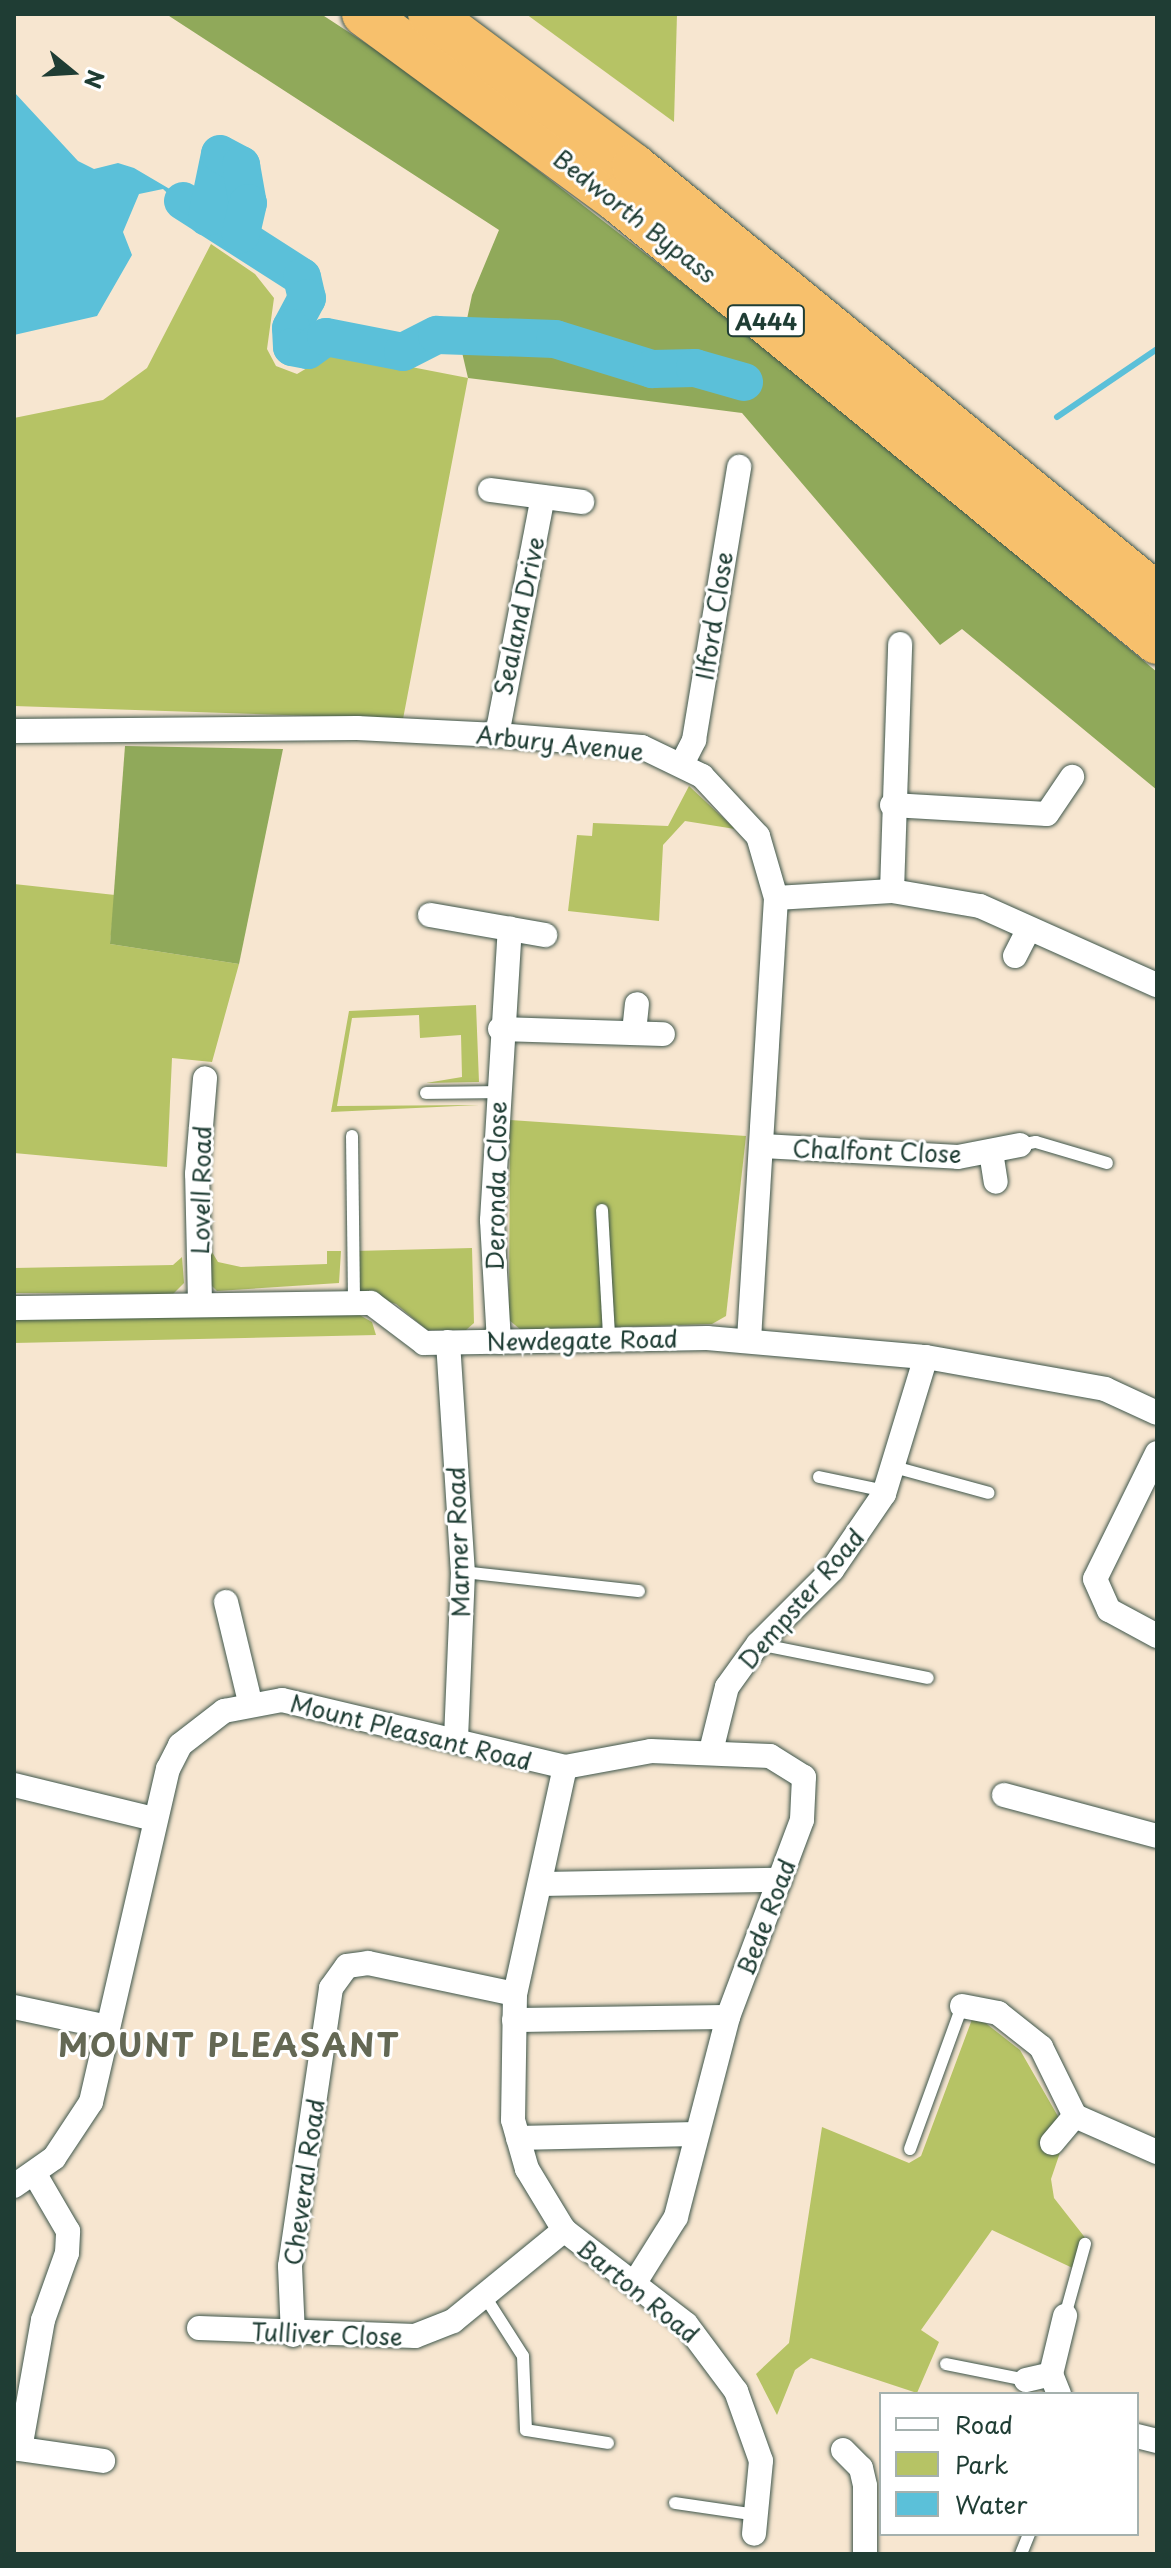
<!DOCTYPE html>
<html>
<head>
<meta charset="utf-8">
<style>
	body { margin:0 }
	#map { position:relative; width:1171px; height:2568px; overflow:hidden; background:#f7e6d0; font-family:"Playpen Sans",sans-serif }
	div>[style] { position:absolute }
	.green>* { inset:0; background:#b6c365 }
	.forest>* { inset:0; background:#90a95a }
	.water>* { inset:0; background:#5bc0d9 }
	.stream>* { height:6px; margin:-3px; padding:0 3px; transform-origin:3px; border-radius:3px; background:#5bc0d9 }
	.river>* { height:38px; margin:-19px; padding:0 19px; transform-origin:19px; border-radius:19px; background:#5bc0d9 }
	.roads { filter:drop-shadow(0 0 2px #3f564b) drop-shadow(0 0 2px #3f564b) }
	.lane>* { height:12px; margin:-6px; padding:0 6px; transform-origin:6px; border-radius:6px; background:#fff }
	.street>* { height:24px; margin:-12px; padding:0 12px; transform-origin:12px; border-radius:12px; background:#fff }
	.highway>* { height:44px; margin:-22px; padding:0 22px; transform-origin:22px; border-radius:22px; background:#f7c06c }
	span { translate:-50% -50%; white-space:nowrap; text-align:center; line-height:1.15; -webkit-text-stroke:6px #fff; paint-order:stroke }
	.shield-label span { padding:2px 6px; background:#fff; border:2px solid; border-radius:6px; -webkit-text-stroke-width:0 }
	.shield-label { font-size:22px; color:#1f3d34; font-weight:700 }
	.street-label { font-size:24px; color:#1f3d34 }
	.district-label { font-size:32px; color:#646854; font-weight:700; letter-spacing:2px }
	.frame { position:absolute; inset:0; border:16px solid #1f3d34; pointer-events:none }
	.legend { position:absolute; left:879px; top:2392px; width:260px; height:144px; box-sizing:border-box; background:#fff; border:2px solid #a5b1ae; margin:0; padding:10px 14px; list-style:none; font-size:24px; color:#1f3d34 }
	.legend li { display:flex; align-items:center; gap:16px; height:40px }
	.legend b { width:40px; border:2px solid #a5b1ae }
	.north { position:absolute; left:32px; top:32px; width:80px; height:80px; -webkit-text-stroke:6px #fff; paint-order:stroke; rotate:108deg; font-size:22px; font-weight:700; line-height:32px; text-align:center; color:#1f3d34 }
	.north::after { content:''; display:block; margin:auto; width:28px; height:36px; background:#1f3d34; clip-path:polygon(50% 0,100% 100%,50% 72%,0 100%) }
</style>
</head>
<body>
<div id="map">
	<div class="green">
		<i style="clip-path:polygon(526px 14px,677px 14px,674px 122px)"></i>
		<i style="clip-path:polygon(211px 244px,255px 274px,274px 298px,267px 349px,276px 366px,297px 374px,334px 352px,468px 378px,403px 719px,14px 706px,14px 418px,103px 400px,147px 368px)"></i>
		<i style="clip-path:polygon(689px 786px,735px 829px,685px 821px,663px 845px,659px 921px,568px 911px,577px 835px,592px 836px,593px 823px,668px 826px)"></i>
		<i style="clip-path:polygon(14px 884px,115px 895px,110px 944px,239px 964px,212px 1062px,172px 1058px,167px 1167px,14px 1153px)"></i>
		<i style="clip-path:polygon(476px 1005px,479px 1082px,426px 1083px,462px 1077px,461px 1035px,420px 1038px,419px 1015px,352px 1018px,337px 1106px,479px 1105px,331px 1112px,349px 1011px)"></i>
		<i style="clip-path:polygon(510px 1120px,746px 1136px,726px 1316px,712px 1324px,521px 1330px,509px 1320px)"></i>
		<i style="clip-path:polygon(209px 1247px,218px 1262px,241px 1267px,327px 1264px,327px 1251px,341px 1251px,339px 1283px,217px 1291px,208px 1282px)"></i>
		<i style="clip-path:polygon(472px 1248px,474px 1323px,466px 1330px,427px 1330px,396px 1304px,359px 1292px,355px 1251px)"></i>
		<i style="clip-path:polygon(182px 1257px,184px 1283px,173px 1294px,14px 1293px,14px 1268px,173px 1265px)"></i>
		<i style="clip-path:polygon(356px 1313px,372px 1322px,376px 1335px,14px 1343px,14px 1319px)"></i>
		<i style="clip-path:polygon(974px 2014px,1020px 2050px,1067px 2132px,1051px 2179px,1054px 2198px,1090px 2244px,1081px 2272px,992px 2230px,921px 2330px,939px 2342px,917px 2393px,811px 2358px,795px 2370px,777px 2415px,756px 2374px,789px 2343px,822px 2127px,909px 2163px,921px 2156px)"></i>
	</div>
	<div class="forest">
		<i style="clip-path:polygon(166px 14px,321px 14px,422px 80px,773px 353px,1157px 672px,1157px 790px,962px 629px,940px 645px,742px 413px,468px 378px,461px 348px,472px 295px,499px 230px)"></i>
		<i style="clip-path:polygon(125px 746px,283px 749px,239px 964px,110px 944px)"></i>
	</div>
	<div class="water">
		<i style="clip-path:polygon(14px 92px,78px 161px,94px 169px,118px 163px,134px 168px,185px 198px,181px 206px,163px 189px,139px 194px,123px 232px,132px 255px,97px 316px,14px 335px)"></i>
	</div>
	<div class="stream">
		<i style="left:1057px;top:417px;width:121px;rotate:-34.2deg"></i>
	</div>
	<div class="river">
		<i style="left:183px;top:201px;width:141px;rotate:32.6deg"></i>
		<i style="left:302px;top:277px;width:22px;rotate:77deg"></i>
		<i style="left:307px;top:298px;width:34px;rotate:118deg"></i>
		<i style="left:291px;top:328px;width:19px;rotate:87deg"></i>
		<i style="left:292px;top:347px;width:16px;rotate:11deg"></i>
		<i style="left:308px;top:350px;width:22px;rotate:-36deg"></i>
		<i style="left:326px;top:337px;width:78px;rotate:11deg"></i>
		<i style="left:403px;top:352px;width:38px;rotate:-27deg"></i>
		<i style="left:437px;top:335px;width:118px;rotate:1.9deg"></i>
		<i style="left:555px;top:339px;width:102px;rotate:17.2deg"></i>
		<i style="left:652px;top:369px;width:43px;rotate:-1.3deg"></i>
		<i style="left:695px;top:368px;width:51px;rotate:15.9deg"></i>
		<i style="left:207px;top:217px;width:64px;rotate:-78.3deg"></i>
		<i style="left:220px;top:154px;width:24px;rotate:28deg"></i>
		<i style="left:241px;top:165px;width:39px;rotate:80deg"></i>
		<i style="left:248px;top:203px;width:32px;rotate:103deg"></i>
	</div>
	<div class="roads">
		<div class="lane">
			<i style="left:426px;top:1093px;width:72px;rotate:-0.8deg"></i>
			<i style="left:352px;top:1136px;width:166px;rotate:89.3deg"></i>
			<i style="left:1020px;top:1145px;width:16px;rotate:-11deg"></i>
			<i style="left:1036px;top:1142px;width:74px;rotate:16.5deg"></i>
			<i style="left:602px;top:1210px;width:126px;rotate:86.8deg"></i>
			<i style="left:894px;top:1467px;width:98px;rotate:15.3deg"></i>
			<i style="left:819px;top:1477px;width:67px;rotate:12deg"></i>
			<i style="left:463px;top:1572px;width:177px;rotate:6.2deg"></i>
			<i style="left:758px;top:1644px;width:173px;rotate:11.3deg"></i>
			<i style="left:910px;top:2149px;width:152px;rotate:-70deg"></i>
			<i style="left:484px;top:2295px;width:72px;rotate:57.4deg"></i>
			<i style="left:523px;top:2356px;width:74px;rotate:87.7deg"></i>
			<i style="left:526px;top:2430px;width:83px;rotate:9deg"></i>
			<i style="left:1065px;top:2316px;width:75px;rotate:-74.5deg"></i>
			<i style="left:946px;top:2364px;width:82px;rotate:11.3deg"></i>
			<i style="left:675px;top:2503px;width:83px;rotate:8.3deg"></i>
			<i style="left:1021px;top:2554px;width:22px;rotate:-68deg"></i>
		</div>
		<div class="street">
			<i style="left:490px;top:490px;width:93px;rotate:7.4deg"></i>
			<i style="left:14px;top:731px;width:343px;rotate:-0.5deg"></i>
			<i style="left:357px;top:728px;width:140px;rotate:2.9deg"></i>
			<i style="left:497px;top:735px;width:145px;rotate:4.7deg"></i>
			<i style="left:642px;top:747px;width:67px;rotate:25.8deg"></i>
			<i style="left:702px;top:776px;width:82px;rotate:47deg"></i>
			<i style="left:758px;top:836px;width:65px;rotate:73.8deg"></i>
			<i style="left:776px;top:898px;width:443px;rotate:93.5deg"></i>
			<i style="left:497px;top:735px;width:242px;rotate:-79.1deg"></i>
			<i style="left:683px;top:762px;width:25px;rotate:-63deg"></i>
			<i style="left:694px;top:740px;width:277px;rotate:-80.6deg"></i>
			<i style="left:892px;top:805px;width:155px;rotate:3.3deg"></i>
			<i style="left:1047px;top:814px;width:45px;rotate:-56deg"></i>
			<i style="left:892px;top:891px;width:247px;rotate:-88.1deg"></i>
			<i style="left:776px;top:898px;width:116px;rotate:-3.5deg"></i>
			<i style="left:892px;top:891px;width:89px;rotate:9.7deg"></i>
			<i style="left:980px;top:906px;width:194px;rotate:24.1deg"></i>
			<i style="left:430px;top:915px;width:117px;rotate:9.9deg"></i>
			<i style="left:1015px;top:956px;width:28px;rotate:-63deg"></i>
			<i style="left:500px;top:1029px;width:163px;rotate:1.8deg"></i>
			<i style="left:634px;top:1032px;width:28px;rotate:-84deg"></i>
			<i style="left:763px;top:1146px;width:195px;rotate:3.2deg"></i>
			<i style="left:958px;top:1157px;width:63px;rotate:-11deg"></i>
			<i style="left:991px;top:1152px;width:30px;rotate:81deg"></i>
			<i style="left:200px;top:1302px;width:128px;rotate:-91.3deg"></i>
			<i style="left:197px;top:1174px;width:96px;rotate:-85.2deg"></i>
			<i style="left:14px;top:1308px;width:357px;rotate:-0.8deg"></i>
			<i style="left:371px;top:1303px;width:66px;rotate:37deg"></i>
			<i style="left:424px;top:1343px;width:283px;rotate:-1deg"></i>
			<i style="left:707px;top:1338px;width:220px;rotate:5deg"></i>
			<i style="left:926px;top:1357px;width:182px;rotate:10.1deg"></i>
			<i style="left:1105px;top:1389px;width:57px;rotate:24.8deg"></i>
			<i style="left:448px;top:1342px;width:230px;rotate:86.3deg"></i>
			<i style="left:463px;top:1572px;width:170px;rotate:92.4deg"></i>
			<i style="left:499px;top:1342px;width:122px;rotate:-93.3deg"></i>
			<i style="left:492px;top:1220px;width:292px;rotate:-86.5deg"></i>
			<i style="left:1157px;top:1453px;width:140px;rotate:116.2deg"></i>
			<i style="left:1095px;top:1579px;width:34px;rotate:66deg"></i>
			<i style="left:1109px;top:1610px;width:55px;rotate:28.4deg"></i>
			<i style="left:226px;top:1602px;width:103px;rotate:76.5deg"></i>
			<i style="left:711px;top:1751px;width:66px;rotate:-76deg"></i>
			<i style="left:727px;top:1687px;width:53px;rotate:-54.2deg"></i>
			<i style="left:758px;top:1644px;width:105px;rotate:-45deg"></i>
			<i style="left:832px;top:1570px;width:92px;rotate:-55.6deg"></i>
			<i style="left:884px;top:1494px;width:143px;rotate:-73deg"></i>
			<i style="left:565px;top:1767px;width:232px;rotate:102.4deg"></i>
			<i style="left:515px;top:1994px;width:126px;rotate:90.9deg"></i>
			<i style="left:513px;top:2120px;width:51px;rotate:74.1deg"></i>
			<i style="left:527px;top:2169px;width:71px;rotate:58.8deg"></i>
			<i style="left:564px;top:2230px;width:154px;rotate:37.6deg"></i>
			<i style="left:686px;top:2324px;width:84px;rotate:53.3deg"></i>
			<i style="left:736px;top:2391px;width:74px;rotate:70.3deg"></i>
			<i style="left:761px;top:2461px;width:73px;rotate:95.5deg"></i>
			<i style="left:14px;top:1785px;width:143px;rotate:13.7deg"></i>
			<i style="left:1004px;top:1795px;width:158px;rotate:15deg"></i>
			<i style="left:540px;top:1884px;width:240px;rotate:-1deg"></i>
			<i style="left:962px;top:2006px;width:37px;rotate:11deg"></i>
			<i style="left:998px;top:2013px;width:55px;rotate:38.3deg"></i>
			<i style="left:1041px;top:2047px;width:77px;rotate:63.8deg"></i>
			<i style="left:1075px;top:2116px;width:90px;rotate:23.7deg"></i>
			<i style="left:14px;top:2007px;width:96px;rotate:12deg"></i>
			<i style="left:514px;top:2020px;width:214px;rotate:-0.8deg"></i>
			<i style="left:518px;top:2138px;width:177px;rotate:-1.3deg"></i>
			<i style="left:1052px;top:2143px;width:35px;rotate:-50deg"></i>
			<i style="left:14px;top:2186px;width:49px;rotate:-35deg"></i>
			<i style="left:54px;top:2158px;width:67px;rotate:-56.5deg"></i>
			<i style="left:91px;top:2102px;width:342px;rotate:-77deg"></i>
			<i style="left:168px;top:1769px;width:27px;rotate:-63deg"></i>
			<i style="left:180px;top:1745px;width:56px;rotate:-37.7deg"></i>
			<i style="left:224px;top:1711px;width:59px;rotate:-10.7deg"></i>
			<i style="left:282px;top:1700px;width:291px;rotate:13.3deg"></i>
			<i style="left:565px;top:1767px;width:87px;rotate:-10.5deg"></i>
			<i style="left:651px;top:1751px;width:119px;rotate:2.4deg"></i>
			<i style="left:770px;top:1756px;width:40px;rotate:32deg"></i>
			<i style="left:804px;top:1777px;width:43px;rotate:92.7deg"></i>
			<i style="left:802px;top:1820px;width:210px;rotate:110.6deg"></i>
			<i style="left:728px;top:2017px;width:207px;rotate:104.6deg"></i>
			<i style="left:676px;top:2217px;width:79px;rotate:122.1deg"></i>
			<i style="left:199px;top:2328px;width:216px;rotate:2.1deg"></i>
			<i style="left:415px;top:2336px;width:41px;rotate:-21.5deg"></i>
			<i style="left:453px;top:2321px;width:144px;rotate:-39.3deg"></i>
			<i style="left:293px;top:2335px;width:69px;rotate:-92.5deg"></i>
			<i style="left:290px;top:2266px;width:281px;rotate:-81.6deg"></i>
			<i style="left:331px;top:1988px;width:27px;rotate:-54deg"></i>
			<i style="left:347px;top:1966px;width:21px;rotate:-8deg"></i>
			<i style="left:368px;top:1963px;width:150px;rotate:11.9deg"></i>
			<i style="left:1026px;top:2380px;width:26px;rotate:-13deg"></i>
			<i style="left:1059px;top:2394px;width:22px;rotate:-112deg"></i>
			<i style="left:1051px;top:2374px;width:60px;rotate:-76.4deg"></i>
			<i style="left:1137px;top:2436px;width:21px;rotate:14deg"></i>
			<i style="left:14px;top:2448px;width:6px;rotate:9deg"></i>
			<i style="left:20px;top:2449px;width:131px;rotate:-79.9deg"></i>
			<i style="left:43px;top:2320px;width:71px;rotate:-70.3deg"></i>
			<i style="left:67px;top:2253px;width:22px;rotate:-87deg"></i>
			<i style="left:68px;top:2231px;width:64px;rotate:-120.2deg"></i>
			<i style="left:20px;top:2449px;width:84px;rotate:8.2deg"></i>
			<i style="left:843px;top:2450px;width:25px;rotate:45deg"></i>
			<i style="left:861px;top:2468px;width:18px;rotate:77deg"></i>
			<i style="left:865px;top:2486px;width:68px;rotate:90deg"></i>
		</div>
		<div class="highway">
			<i style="left:364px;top:14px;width:314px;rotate:36.3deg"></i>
			<i style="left:617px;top:200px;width:698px;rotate:39.3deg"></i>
			<i style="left:430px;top:14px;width:254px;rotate:36.7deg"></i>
			<i style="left:634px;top:166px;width:676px;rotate:39.36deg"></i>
		</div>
	</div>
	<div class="shield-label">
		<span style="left:766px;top:321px">A444</span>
	</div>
	<div class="street-label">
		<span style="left:635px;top:216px;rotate:38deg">Bedworth Bypass</span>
		<span style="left:519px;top:616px;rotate:-78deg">Sealand Drive</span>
		<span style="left:714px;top:616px;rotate:-81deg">Ilford Close</span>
		<span style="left:560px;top:743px;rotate:6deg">Arbury Avenue</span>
		<span style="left:877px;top:1151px;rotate:2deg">Chalfont Close</span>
		<span style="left:496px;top:1186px;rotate:-89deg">Deronda Close</span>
		<span style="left:201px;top:1190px;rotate:-89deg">Lovell Road</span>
		<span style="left:582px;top:1340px;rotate:-1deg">Newdegate Road</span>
		<span style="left:458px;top:1542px;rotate:-92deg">Marner Road</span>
		<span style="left:801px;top:1599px;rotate:-49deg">Dempster Road</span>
		<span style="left:411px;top:1732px;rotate:14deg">Mount Pleasant Road</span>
		<span style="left:766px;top:1917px;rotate:-69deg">Bede Road</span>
		<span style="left:304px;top:2182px;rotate:-82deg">Cheveral Road</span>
		<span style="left:638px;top:2291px;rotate:39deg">Barton Road</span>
		<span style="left:327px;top:2334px;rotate:2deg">Tulliver Close</span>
	</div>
	<div class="district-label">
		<span style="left:229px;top:2044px">MOUNT PLEASANT</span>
	</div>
	<div class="frame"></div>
	<ul class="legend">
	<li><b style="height:10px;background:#fff"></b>Road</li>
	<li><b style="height:22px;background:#b6c365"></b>Park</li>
	<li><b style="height:22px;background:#5bc0d9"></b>Water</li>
	</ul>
	<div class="north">N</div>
</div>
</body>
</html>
